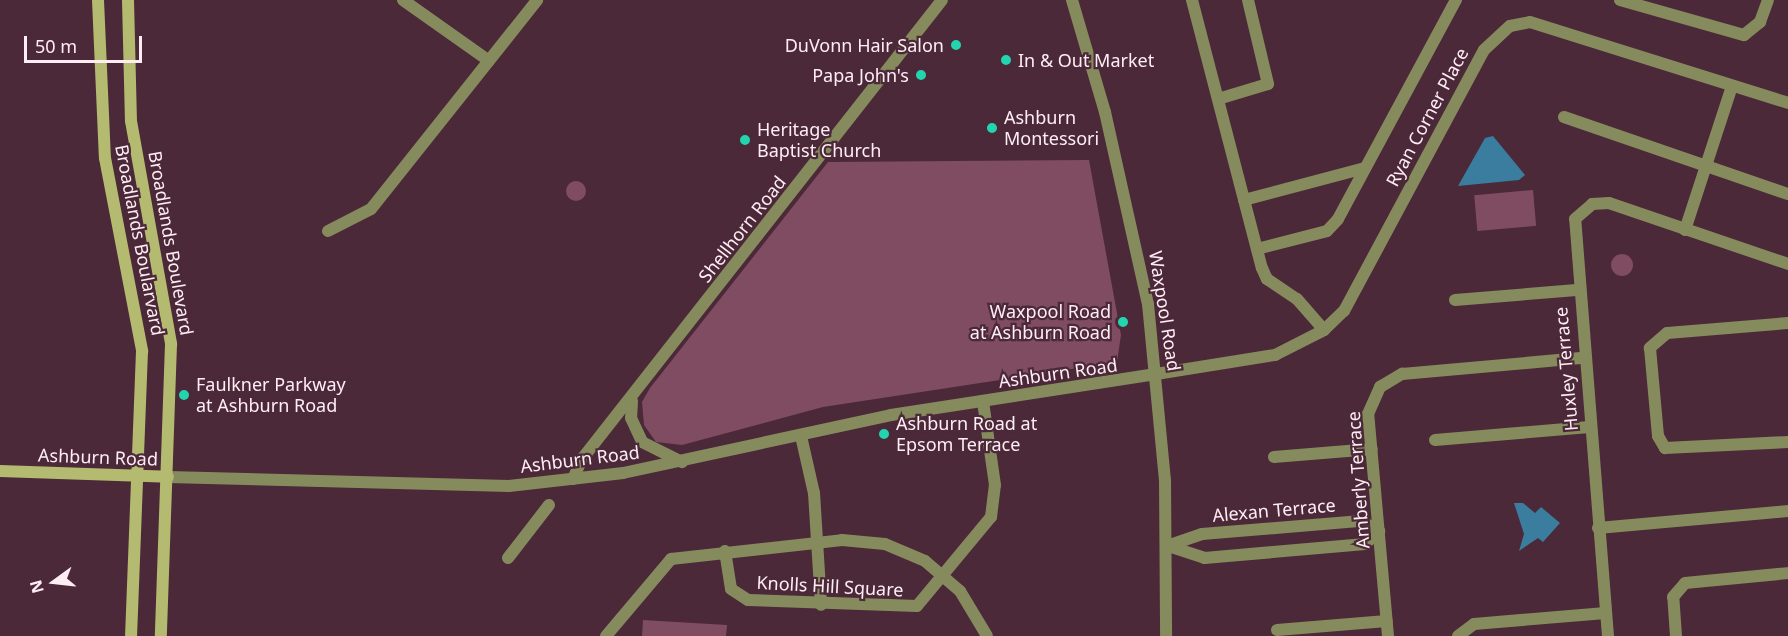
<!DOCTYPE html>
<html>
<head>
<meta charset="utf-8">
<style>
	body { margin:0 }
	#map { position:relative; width:1788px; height:636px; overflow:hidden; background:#4b2938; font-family:"Noto Sans",sans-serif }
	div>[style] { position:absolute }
	.green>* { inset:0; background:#7f4c62; transform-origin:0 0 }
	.round { border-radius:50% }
	.water>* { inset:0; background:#3a7d9e }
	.minor>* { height:12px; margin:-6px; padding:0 6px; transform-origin:6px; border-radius:6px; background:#868b5d }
	.tertiary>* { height:12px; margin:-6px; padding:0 6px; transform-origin:6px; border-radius:6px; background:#868b5d }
	.secondary>* { height:12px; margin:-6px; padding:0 6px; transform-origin:6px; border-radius:6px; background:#b4bb70 }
	.dots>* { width:16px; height:16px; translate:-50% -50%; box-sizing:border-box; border:3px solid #4b2938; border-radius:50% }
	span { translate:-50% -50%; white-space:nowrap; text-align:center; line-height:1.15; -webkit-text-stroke:4.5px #4b2938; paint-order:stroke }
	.poi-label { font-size:18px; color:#ffedf4 }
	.right { translate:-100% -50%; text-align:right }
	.left { translate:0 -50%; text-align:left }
	.street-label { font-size:18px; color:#ffedf4 }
	.north { position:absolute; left:24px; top:552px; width:60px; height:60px; -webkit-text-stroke:4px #4b2938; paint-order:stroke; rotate:255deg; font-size:16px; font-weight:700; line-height:24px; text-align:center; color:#ffedf4 }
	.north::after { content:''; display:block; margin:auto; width:21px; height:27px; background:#ffedf4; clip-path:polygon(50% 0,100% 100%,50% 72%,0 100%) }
	.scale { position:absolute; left:24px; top:36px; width:118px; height:27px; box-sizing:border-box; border:3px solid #ffedf4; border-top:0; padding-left:8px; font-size:18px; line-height:21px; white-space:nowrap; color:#ffedf4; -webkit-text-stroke:4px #4b2938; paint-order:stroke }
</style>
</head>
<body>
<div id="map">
	<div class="green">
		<i style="clip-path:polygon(1089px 160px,1121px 335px,1117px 362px,823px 407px,682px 445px,656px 442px,644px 425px,642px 402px,650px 388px,828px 162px)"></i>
		<i class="round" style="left:566px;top:181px;width:20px;height:20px"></i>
		<i style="left:1533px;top:190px;width:36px;height:59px;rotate:85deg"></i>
		<i class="round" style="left:1611px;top:254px;width:22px;height:22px"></i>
		<i style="clip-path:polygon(643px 620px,727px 625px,726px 636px,642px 636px)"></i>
	</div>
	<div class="water">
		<i style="clip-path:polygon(1493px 136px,1525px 175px,1519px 180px,1458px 186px,1485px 138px)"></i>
		<i style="clip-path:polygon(1514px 503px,1523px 503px,1535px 513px,1541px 507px,1560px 523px,1543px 542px,1538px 538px,1519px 551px,1524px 534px)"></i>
	</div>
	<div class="minor">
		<i style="left:403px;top:0;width:105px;rotate:35.3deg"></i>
		<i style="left:1192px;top:0;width:277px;rotate:75.4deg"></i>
		<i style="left:1262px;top:268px;width:12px;rotate:66deg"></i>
		<i style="left:1267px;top:279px;width:36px;rotate:34deg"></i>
		<i style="left:1297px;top:299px;width:41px;rotate:48.9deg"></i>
		<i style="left:1620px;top:0;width:129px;rotate:15.8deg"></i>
		<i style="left:1744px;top:35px;width:21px;rotate:-39deg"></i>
		<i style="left:1760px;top:22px;width:23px;rotate:-70deg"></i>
		<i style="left:1218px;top:99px;width:52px;rotate:-16.7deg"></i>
		<i style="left:1268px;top:84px;width:86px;rotate:-103.4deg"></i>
		<i style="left:1564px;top:117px;width:237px;rotate:19deg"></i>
		<i style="left:1244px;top:200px;width:125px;rotate:-14.8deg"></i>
		<i style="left:1685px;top:230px;width:151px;rotate:-71.9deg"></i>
		<i style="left:328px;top:231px;width:48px;rotate:-27.1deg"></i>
		<i style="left:371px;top:209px;width:267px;rotate:-51.5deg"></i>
		<i style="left:1257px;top:249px;width:72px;rotate:-14.4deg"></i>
		<i style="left:1327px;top:231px;width:16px;rotate:-47deg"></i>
		<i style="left:1338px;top:219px;width:249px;rotate:-61.7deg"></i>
		<i style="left:1455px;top:300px;width:122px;rotate:-4.7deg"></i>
		<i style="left:1788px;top:323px;width:121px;rotate:175.3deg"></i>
		<i style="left:1667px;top:333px;width:23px;rotate:139deg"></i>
		<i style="left:1650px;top:348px;width:88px;rotate:84.8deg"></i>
		<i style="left:1658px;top:436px;width:14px;rotate:60deg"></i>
		<i style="left:1665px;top:448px;width:123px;rotate:-2.8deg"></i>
		<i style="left:1156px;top:374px;width:121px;rotate:-9.1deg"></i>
		<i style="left:1275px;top:355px;width:55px;rotate:-27deg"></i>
		<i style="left:1324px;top:330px;width:28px;rotate:-44deg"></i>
		<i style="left:1344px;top:311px;width:296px;rotate:-61.8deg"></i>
		<i style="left:1484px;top:50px;width:35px;rotate:-43deg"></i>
		<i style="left:1510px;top:26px;width:20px;rotate:-11deg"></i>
		<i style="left:1530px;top:22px;width:270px;rotate:17.4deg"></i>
		<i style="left:801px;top:436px;width:58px;rotate:77.2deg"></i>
		<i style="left:814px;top:493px;width:112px;rotate:86.4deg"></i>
		<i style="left:1435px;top:440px;width:155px;rotate:-4.8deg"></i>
		<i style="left:1274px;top:457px;width:98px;rotate:-4.7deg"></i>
		<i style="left:573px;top:479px;width:22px;rotate:-66deg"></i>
		<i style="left:582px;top:459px;width:583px;rotate:-51.89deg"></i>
		<i style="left:1361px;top:521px;width:21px;rotate:29deg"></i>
		<i style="left:1379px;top:531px;width:19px;rotate:137deg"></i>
		<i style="left:1365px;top:544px;width:161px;rotate:175deg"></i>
		<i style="left:1205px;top:558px;width:40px;rotate:-162deg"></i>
		<i style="left:1167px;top:546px;width:37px;rotate:-19deg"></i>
		<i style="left:1202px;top:534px;width:160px;rotate:-4.7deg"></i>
		<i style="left:1598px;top:528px;width:191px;rotate:-5.1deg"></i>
		<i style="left:725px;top:551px;width:38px;rotate:81deg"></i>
		<i style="left:731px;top:589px;width:20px;rotate:33deg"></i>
		<i style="left:748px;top:600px;width:169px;rotate:2deg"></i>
		<i style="left:917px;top:606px;width:116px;rotate:-50.3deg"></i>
		<i style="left:991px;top:517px;width:32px;rotate:-83deg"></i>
		<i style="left:995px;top:485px;width:84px;rotate:-98.2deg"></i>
		<i style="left:508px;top:558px;width:67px;rotate:-52.3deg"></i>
		<i style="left:1277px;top:630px;width:110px;rotate:-4.7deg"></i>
		<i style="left:606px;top:636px;width:101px;rotate:-49.8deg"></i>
		<i style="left:671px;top:559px;width:172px;rotate:-6.3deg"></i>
		<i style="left:842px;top:540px;width:43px;rotate:5.3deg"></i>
		<i style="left:885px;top:544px;width:43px;rotate:23deg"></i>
		<i style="left:925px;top:561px;width:46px;rotate:40.6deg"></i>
		<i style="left:960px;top:591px;width:52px;rotate:59deg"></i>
		<i style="left:1388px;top:636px;width:223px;rotate:-95.1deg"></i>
		<i style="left:1368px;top:414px;width:30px;rotate:-66deg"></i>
		<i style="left:1380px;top:387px;width:26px;rotate:-31deg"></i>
		<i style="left:1402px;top:374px;width:182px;rotate:-5.1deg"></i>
		<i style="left:1458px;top:636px;width:20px;rotate:-37deg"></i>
		<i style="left:1474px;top:624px;width:132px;rotate:-4.8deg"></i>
		<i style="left:1608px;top:636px;width:418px;rotate:-94.5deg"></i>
		<i style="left:1575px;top:219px;width:23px;rotate:-41deg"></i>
		<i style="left:1592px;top:204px;width:17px;rotate:-3deg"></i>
		<i style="left:1609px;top:203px;width:189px;rotate:18.8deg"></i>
		<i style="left:1676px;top:636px;width:39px;rotate:-94deg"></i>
		<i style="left:1673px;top:597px;width:18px;rotate:-49deg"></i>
		<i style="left:1685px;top:583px;width:103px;rotate:-5.5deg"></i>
	</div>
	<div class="tertiary">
		<i style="left:1072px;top:0;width:117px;rotate:73.6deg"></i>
		<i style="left:1105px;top:112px;width:197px;rotate:77.4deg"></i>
		<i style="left:1148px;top:304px;width:177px;rotate:84.5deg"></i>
		<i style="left:1165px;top:480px;width:156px;rotate:89.6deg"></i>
		<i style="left:632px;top:401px;width:17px;rotate:93deg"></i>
		<i style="left:631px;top:418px;width:26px;rotate:65deg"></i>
		<i style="left:642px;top:442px;width:45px;rotate:26.6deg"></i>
		<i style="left:168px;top:477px;width:341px;rotate:1.5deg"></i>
		<i style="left:509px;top:486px;width:115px;rotate:-6.5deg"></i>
		<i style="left:623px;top:473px;width:274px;rotate:-12.2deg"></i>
		<i style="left:891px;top:415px;width:268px;rotate:-8.8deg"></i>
	</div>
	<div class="secondary">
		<i style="left:98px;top:0;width:158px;rotate:87.5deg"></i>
		<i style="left:105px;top:158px;width:197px;rotate:79.1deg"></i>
		<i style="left:142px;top:351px;width:285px;rotate:92.2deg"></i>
		<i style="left:128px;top:0;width:121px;rotate:88.6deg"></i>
		<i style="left:131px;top:121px;width:227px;rotate:79.8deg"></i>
		<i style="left:171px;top:344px;width:292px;rotate:92deg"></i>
		<i style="left:0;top:471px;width:168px;rotate:2deg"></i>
	</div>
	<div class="dots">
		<i style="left:956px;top:45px;background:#23d5af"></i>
		<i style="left:1006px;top:60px;background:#23d5af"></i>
		<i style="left:921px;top:75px;background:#23d5af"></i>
		<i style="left:992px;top:128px;background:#23d5af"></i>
		<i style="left:745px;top:140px;background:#23d5af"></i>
		<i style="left:1123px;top:322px;background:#23d5af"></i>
		<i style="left:184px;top:395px;background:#23d5af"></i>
		<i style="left:884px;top:434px;background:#23d5af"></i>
	</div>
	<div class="poi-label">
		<span class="right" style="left:944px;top:45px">DuVonn Hair Salon</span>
		<span class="left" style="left:1018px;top:60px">In &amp; Out Market</span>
		<span class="right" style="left:909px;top:75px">Papa John's</span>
		<span class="left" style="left:1004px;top:128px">Ashburn<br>Montessori</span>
		<span class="left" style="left:757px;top:140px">Heritage<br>Baptist Church</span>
		<span class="right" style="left:1111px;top:322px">Waxpool Road<br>at Ashburn Road</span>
		<span class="left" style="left:196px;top:395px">Faulkner Parkway<br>at Ashburn Road</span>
		<span class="left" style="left:896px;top:434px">Ashburn Road at<br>Epsom Terrace</span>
	</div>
	<div class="street-label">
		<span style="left:1427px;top:117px;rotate:-62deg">Ryan Corner Place</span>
		<span style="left:742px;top:229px;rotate:-52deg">Shellhorn Road</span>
		<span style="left:140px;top:240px;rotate:79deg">Broadlands Boularvard</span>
		<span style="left:171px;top:243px;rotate:80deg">Broadlands Boulevard</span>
		<span style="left:1165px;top:311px;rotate:81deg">Waxpool Road</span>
		<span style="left:1566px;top:369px;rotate:-95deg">Huxley Terrace</span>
		<span style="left:1058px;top:373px;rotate:-8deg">Ashburn Road</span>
		<span style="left:98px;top:457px;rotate:2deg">Ashburn Road</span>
		<span style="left:580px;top:459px;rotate:-7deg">Ashburn Road</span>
		<span style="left:1358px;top:480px;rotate:-94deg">Amberly Terrace</span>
		<span style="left:1274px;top:510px;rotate:-5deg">Alexan Terrace</span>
		<span style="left:830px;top:586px;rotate:3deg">Knolls Hill Square</span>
	</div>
	<div class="north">N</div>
	<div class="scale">50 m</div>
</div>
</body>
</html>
